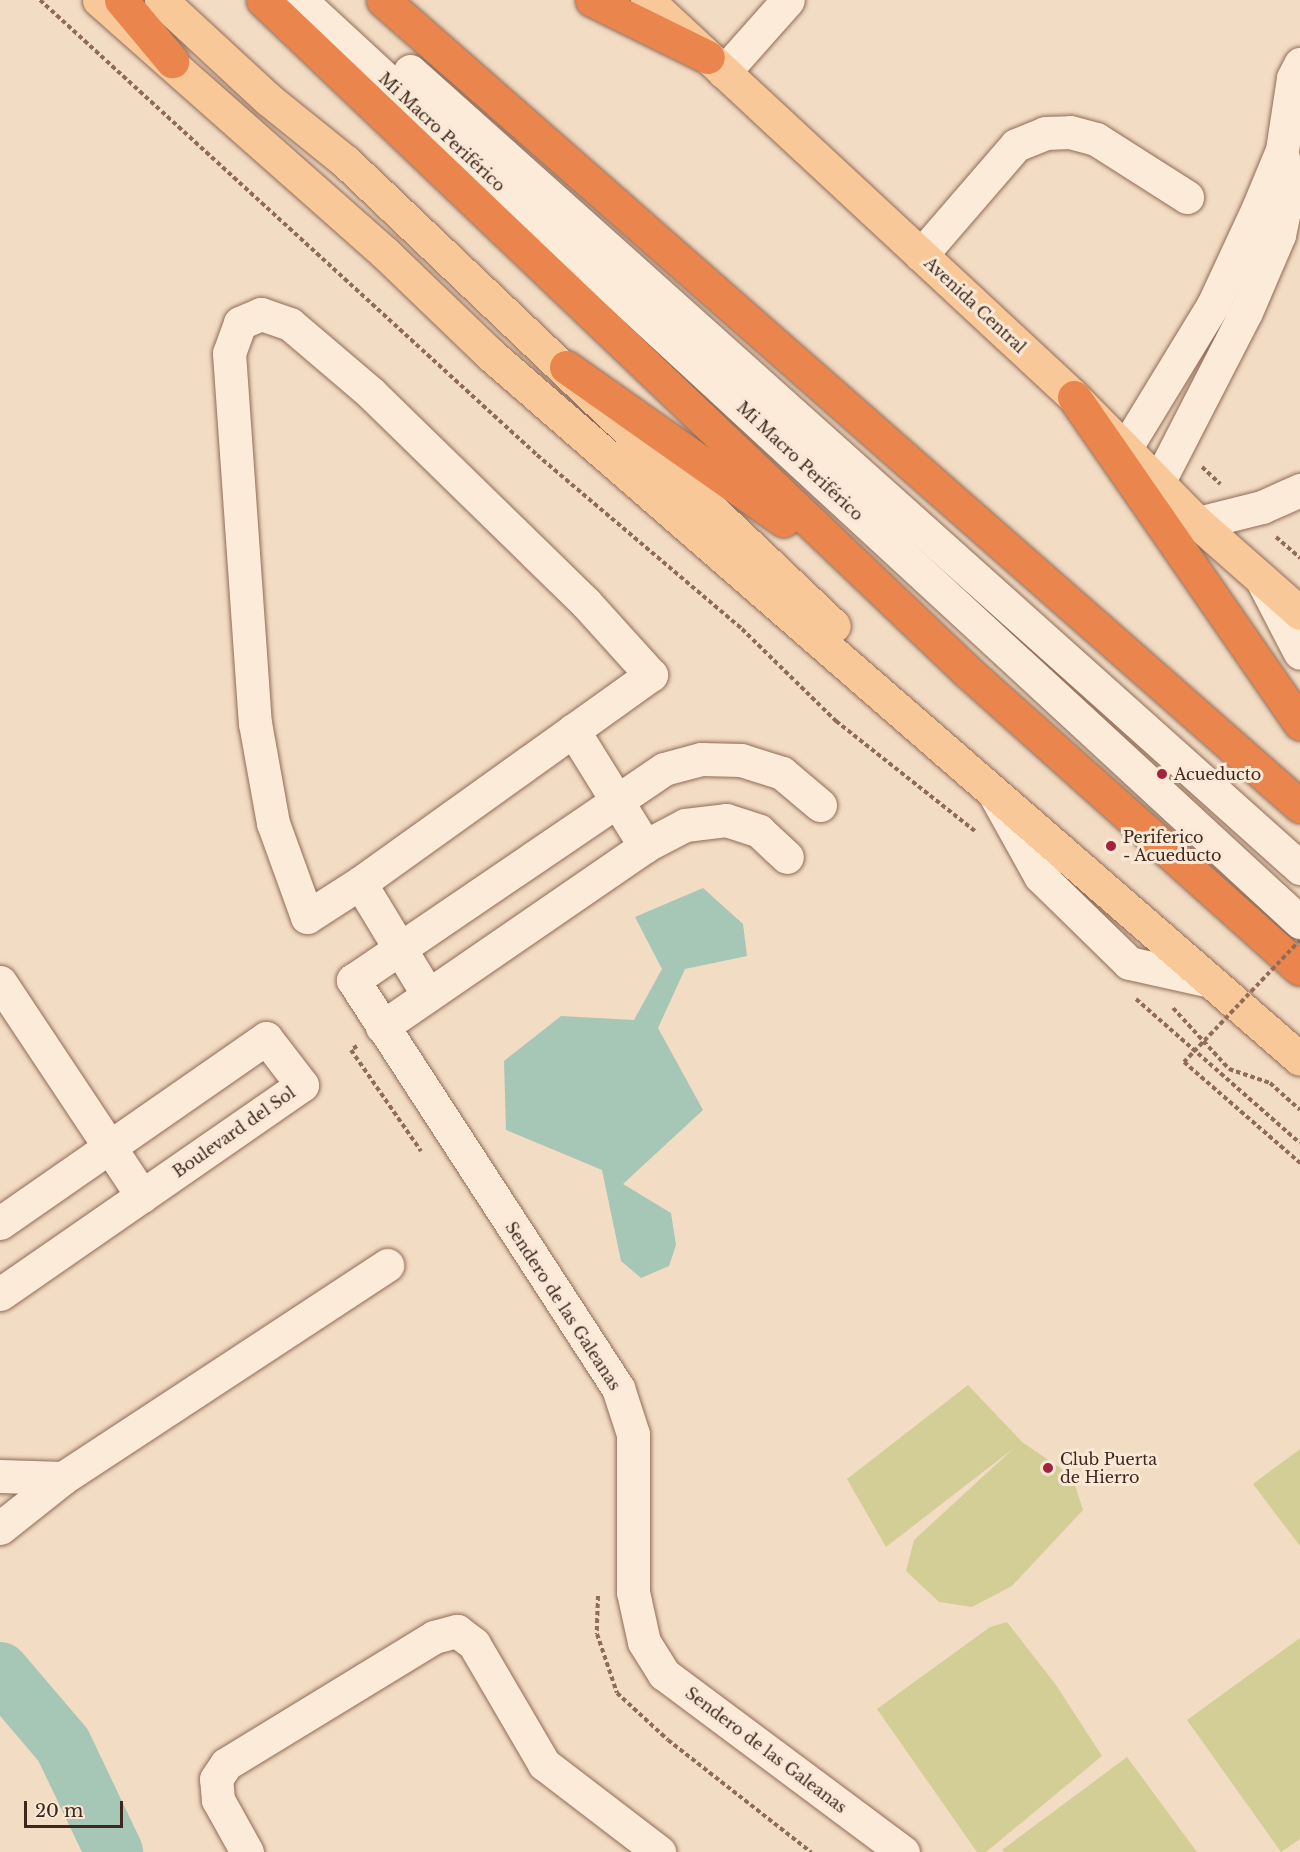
<!DOCTYPE html>
<html>
<head>
<meta charset="utf-8">
<style>
	body { margin:0 }
	#map { position:relative; width:1300px; height:1852px; overflow:hidden; background:#f3dcc4; font-family:"Libre Baskerville",serif }
	div>[style] { position:absolute }
	.green>* { inset:0; background:#d3ce96 }
	.water>* { inset:0; background:#a6c6b6 }
	.river>* { height:58px; margin:-29px; padding:0 29px; transform-origin:29px; border-radius:29px; background:#a6c6b6 }
	.path>* { height:4px; margin-top:-2px; transform-origin:0; background:repeating-linear-gradient(90deg,#906b58 0 4.5px,transparent 0 7.5px) }
	.roads { filter:drop-shadow(0 0 2px #906b58) drop-shadow(0 0 2px #906b58) }
	.minor>* { height:33px; margin:-16.5px; padding:0 16.5px; transform-origin:16.5px; border-radius:16.5px; background:#fcebd9 }
	.major>* { height:33px; margin:-16.5px; padding:0 16.5px; transform-origin:16.5px; border-radius:16.5px; background:#f9c899 }
	.highway>* { height:33px; margin:-16.5px; padding:0 16.5px; transform-origin:16.5px; border-radius:16.5px; background:#ea864d }
	.path-bridge>* { height:4px; margin-top:-2px; transform-origin:0; background:repeating-linear-gradient(90deg,#906b58 0 4.5px,transparent 0 7.5px) }
	.dots>* { width:16px; height:16px; translate:-50% -50%; box-sizing:border-box; border:3px solid #f9e8d5; border-radius:50% }
	span { translate:-50% -50%; white-space:nowrap; text-align:center; line-height:1.15; -webkit-text-stroke:6px #f9e8d5; paint-order:stroke }
	.street-label { font-size:16px; color:#3f271d }
	.poi-label { font-size:16px; color:#3f271d }
	.left { translate:0 -50%; text-align:left }
	.scale { position:absolute; left:24px; top:1801px; width:99px; height:27px; box-sizing:border-box; border:3px solid #3f271d; border-top:0; padding-left:8px; font-size:18px; line-height:21px; white-space:nowrap; color:#3f271d; -webkit-text-stroke:4px #f9e8d5; paint-order:stroke }
</style>
</head>
<body>
<div id="map">
	<div class="green">
		<i style="clip-path:polygon(968px 1385px,1022px 1442px,1072px 1476px,1083px 1510px,1012px 1586px,972px 1607px,939px 1602px,906px 1571px,914px 1540px,1014px 1448px,886px 1547px,847px 1479px)"></i>
		<i style="clip-path:polygon(1300px 1449px,1300px 1546px,1253px 1484px)"></i>
		<i style="clip-path:polygon(1007px 1622px,1056px 1685px,1102px 1756px,986px 1852px,977px 1852px,877px 1709px,990px 1627px)"></i>
		<i style="clip-path:polygon(1300px 1638px,1300px 1839px,1281px 1852px,1187px 1720px)"></i>
		<i style="clip-path:polygon(1127px 1757px,1197px 1852px,1004px 1852px,1002px 1850px)"></i>
	</div>
	<div class="water">
		<i style="clip-path:polygon(703px 888px,743px 924px,747px 956px,685px 969px,658px 1028px,703px 1110px,623px 1184px,671px 1213px,676px 1245px,669px 1266px,641px 1278px,621px 1261px,602px 1170px,506px 1130px,504px 1061px,561px 1016px,634px 1020px,662px 969px,635px 917px)"></i>
	</div>
	<div class="river">
		<i style="left:0;top:1671px;width:97px;rotate:49.6deg"></i>
		<i style="left:63px;top:1745px;width:119px;rotate:64.5deg"></i>
	</div>
	<div class="path">
		<i style="left:40px;top:0;width:674px;rotate:42.47deg"></i>
		<i style="left:537px;top:455px;width:269px;rotate:40.3deg"></i>
		<i style="left:742px;top:629px;width:132px;rotate:44.4deg"></i>
		<i style="left:836px;top:721px;width:179px;rotate:38.4deg"></i>
		<i style="left:1202px;top:467px;width:25px;rotate:43deg"></i>
		<i style="left:1276px;top:537px;width:32px;rotate:41deg"></i>
		<i style="left:1136px;top:999px;width:218px;rotate:41.3deg"></i>
		<i style="left:1173px;top:1008px;width:83px;rotate:47.4deg"></i>
		<i style="left:1229px;top:1069px;width:43px;rotate:18.9deg"></i>
		<i style="left:1270px;top:1083px;width:40px;rotate:42deg"></i>
		<i style="left:357px;top:1046px;width:7px;rotate:146deg"></i>
		<i style="left:351px;top:1050px;width:123px;rotate:55.3deg"></i>
		<i style="left:1184px;top:1062px;width:154px;rotate:41deg"></i>
		<i style="left:598px;top:1596px;width:38px;rotate:92deg"></i>
		<i style="left:597px;top:1634px;width:62px;rotate:71.3deg"></i>
		<i style="left:617px;top:1693px;width:69px;rotate:42.7deg"></i>
		<i style="left:668px;top:1740px;width:182px;rotate:38.1deg"></i>
	</div>
	<div class="roads">
		<div class="minor">
			<i style="left:300px;top:0;width:1360px;rotate:42.68deg"></i>
			<i style="left:410px;top:71px;width:1195px;rotate:41.84deg"></i>
			<i style="left:724px;top:72px;width:96px;rotate:-48.4deg"></i>
			<i style="left:921px;top:255px;width:145px;rotate:-49.2deg"></i>
			<i style="left:1016px;top:145px;width:31px;rotate:-22deg"></i>
			<i style="left:1045px;top:133px;width:25px;rotate:-2deg"></i>
			<i style="left:1070px;top:132px;width:27px;rotate:15deg"></i>
			<i style="left:1096px;top:139px;width:108px;rotate:32.5deg"></i>
			<i style="left:1125px;top:449px;width:169px;rotate:-58.6deg"></i>
			<i style="left:1213px;top:305px;width:107px;rotate:-65.1deg"></i>
			<i style="left:1258px;top:208px;width:63px;rotate:-67.5deg"></i>
			<i style="left:1282px;top:150px;width:73px;rotate:-81.3deg"></i>
			<i style="left:1293px;top:78px;width:16px;rotate:-63deg"></i>
			<i style="left:1158px;top:483px;width:192px;rotate:-62.8deg"></i>
			<i style="left:1246px;top:312px;width:84px;rotate:-66.8deg"></i>
			<i style="left:1279px;top:235px;width:44px;rotate:-78.2deg"></i>
			<i style="left:1288px;top:192px;width:34px;rotate:-98deg"></i>
			<i style="left:1198px;top:523px;width:66px;rotate:-14deg"></i>
			<i style="left:1262px;top:507px;width:42px;rotate:-24.1deg"></i>
			<i style="left:1262px;top:580px;width:82px;rotate:62.5deg"></i>
			<i style="left:573px;top:730px;width:137px;rotate:58.2deg"></i>
			<i style="left:995px;top:795px;width:93px;rotate:60.9deg"></i>
			<i style="left:1040px;top:876px;width:124px;rotate:44.3deg"></i>
			<i style="left:1129px;top:963px;width:83px;rotate:12.5deg"></i>
			<i style="left:820px;top:805px;width:50px;rotate:-139.9deg"></i>
			<i style="left:782px;top:773px;width:43px;rotate:-162.4deg"></i>
			<i style="left:741px;top:760px;width:40px;rotate:-178.6deg"></i>
			<i style="left:701px;top:759px;width:38px;rotate:165deg"></i>
			<i style="left:664px;top:769px;width:376px;rotate:145.8deg"></i>
			<i style="left:353px;top:980px;width:487px;rotate:57deg"></i>
			<i style="left:618px;top:1388px;width:48px;rotate:71.9deg"></i>
			<i style="left:633px;top:1434px;width:158px;rotate:90deg"></i>
			<i style="left:633px;top:1592px;width:51px;rotate:77.6deg"></i>
			<i style="left:644px;top:1642px;width:38px;rotate:58deg"></i>
			<i style="left:664px;top:1674px;width:298px;rotate:36.7deg"></i>
			<i style="left:360px;top:883px;width:358px;rotate:-35.6deg"></i>
			<i style="left:651px;top:675px;width:97px;rotate:-132.1deg"></i>
			<i style="left:586px;top:603px;width:301px;rotate:-135.7deg"></i>
			<i style="left:371px;top:393px;width:106px;rotate:-139.6deg"></i>
			<i style="left:290px;top:324px;width:31px;rotate:-161deg"></i>
			<i style="left:261px;top:314px;width:23px;rotate:157deg"></i>
			<i style="left:240px;top:323px;width:32px;rotate:110deg"></i>
			<i style="left:229px;top:353px;width:371px;rotate:86deg"></i>
			<i style="left:255px;top:723px;width:102px;rotate:79.8deg"></i>
			<i style="left:273px;top:823px;width:100px;rotate:70.1deg"></i>
			<i style="left:307px;top:917px;width:63px;rotate:-32.7deg"></i>
			<i style="left:360px;top:883px;width:131px;rotate:58.7deg"></i>
			<i style="left:0;top:982px;width:257px;rotate:56.4deg"></i>
			<i style="left:382px;top:1027px;width:319px;rotate:-34.5deg"></i>
			<i style="left:645px;top:846px;width:45px;rotate:-27.7deg"></i>
			<i style="left:685px;top:825px;width:41px;rotate:-7deg"></i>
			<i style="left:726px;top:820px;width:35px;rotate:18deg"></i>
			<i style="left:759px;top:831px;width:38px;rotate:43deg"></i>
			<i style="left:0;top:1223px;width:324px;rotate:-34.8deg"></i>
			<i style="left:266px;top:1038px;width:59px;rotate:52.5deg"></i>
			<i style="left:302px;top:1085px;width:367px;rotate:145.3deg"></i>
			<i style="left:0;top:1476px;width:63px;rotate:1.8deg"></i>
			<i style="left:0;top:1528px;width:80px;rotate:-38.4deg"></i>
			<i style="left:63px;top:1478px;width:388px;rotate:-33.3deg"></i>
			<i style="left:247px;top:1852px;width:60px;rotate:-119.1deg"></i>
			<i style="left:218px;top:1800px;width:21px;rotate:-95deg"></i>
			<i style="left:216px;top:1779px;width:18px;rotate:-56deg"></i>
			<i style="left:226px;top:1764px;width:244px;rotate:-31.4deg"></i>
			<i style="left:434px;top:1637px;width:24px;rotate:-15deg"></i>
			<i style="left:457px;top:1631px;width:21px;rotate:37deg"></i>
			<i style="left:474px;top:1644px;width:139px;rotate:59.7deg"></i>
			<i style="left:544px;top:1764px;width:145px;rotate:37.4deg"></i>
		</div>
		<div class="major">
			<i style="left:99px;top:0;width:382px;rotate:41.5deg"></i>
			<i style="left:385px;top:253px;width:147px;rotate:43.9deg"></i>
			<i style="left:491px;top:355px;width:1072px;rotate:41.03deg"></i>
			<i style="left:161px;top:0;width:146px;rotate:42.8deg"></i>
			<i style="left:268px;top:99px;width:100px;rotate:38.9deg"></i>
			<i style="left:346px;top:162px;width:673px;rotate:43.56deg"></i>
			<i style="left:647px;top:0;width:583px;rotate:42.91deg"></i>
			<i style="left:1074px;top:397px;width:177px;rotate:45.5deg"></i>
			<i style="left:1198px;top:523px;width:136px;rotate:41.4deg"></i>
		</div>
		<div class="highway">
			<i style="left:121px;top:0;width:80px;rotate:50.1deg"></i>
			<i style="left:263px;top:0;width:974px;rotate:43.63deg"></i>
			<i style="left:968px;top:672px;width:445px;rotate:41.8deg"></i>
			<i style="left:383px;top:0;width:1221px;rotate:41.31deg"></i>
			<i style="left:592px;top:0;width:129px;rotate:26.2deg"></i>
			<i style="left:566px;top:367px;width:266px;rotate:35.2deg"></i>
			<i style="left:1074px;top:397px;width:397px;rotate:55.3deg"></i>
		</div>
	</div>
	<div class="path-bridge">
		<i style="left:1184px;top:1062px;width:168px;rotate:-46.4deg"></i>
	</div>
	<div class="dots">
		<i style="left:1162px;top:774px;background:#a6213c"></i>
		<i style="left:1111px;top:846px;background:#a6213c"></i>
		<i style="left:1048px;top:1468px;background:#a6213c"></i>
	</div>
	<div class="street-label">
		<span style="left:442px;top:132px;rotate:43deg">Mi Macro Periférico</span>
		<span style="left:975px;top:305px;rotate:43deg">Avenida Central</span>
		<span style="left:800px;top:461px;rotate:43deg">Mi Macro Periférico</span>
		<span style="left:234px;top:1132px;rotate:-35deg">Boulevard del Sol</span>
		<span style="left:563px;top:1306px;rotate:57deg">Sendero de las Galeanas</span>
		<span style="left:766px;top:1750px;rotate:37deg">Sendero de las Galeanas</span>
	</div>
	<div class="poi-label">
		<span class="left" style="left:1174px;top:774px">Acueducto</span>
		<span class="left" style="left:1123px;top:846px">Periferico<br>- Acueducto</span>
		<span class="left" style="left:1060px;top:1468px">Club Puerta<br>de Hierro</span>
	</div>
	<div class="scale">20 m</div>
</div>
</body>
</html>
